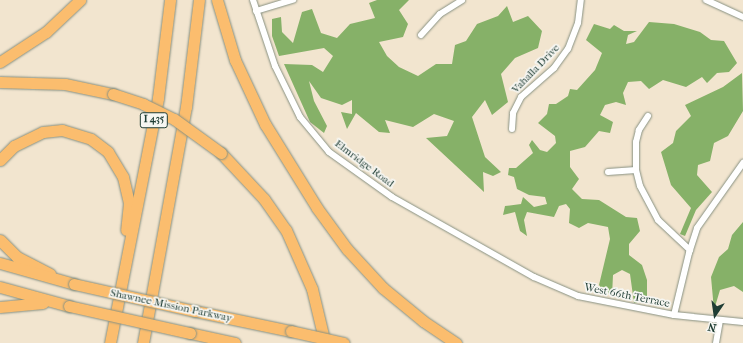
<!DOCTYPE html>
<html>
<head>
<meta charset="utf-8">
<style>
	body { margin:0 }
	#map { position:relative; width:743px; height:343px; overflow:hidden; background:#f2e5cf; font-family:"IM FELL French Canon",serif }
	div>[style] { position:absolute }
	.forest>* { inset:0; background:#86b168 }
	.roads { filter:drop-shadow(0 0 1px #889182) drop-shadow(0 0 1px #889182) }
	.minor>* { height:6px; margin:-3px; padding:0 3px; transform-origin:3px; border-radius:3px; background:#fff }
	.motorway>* { height:11px; margin:-5.5px; padding:0 5.5px; transform-origin:5.5px; border-radius:5.5px; background:#fbbd6e }
	.bridges { filter:drop-shadow(0 0 1px #889182) drop-shadow(0 0 1px #889182) }
	.motorway-bridge>* { height:11px; margin:-5.5px; padding:0 5.5px; transform-origin:5.5px; border-radius:5.5px; background:#fbbd6e }
	span { translate:-50% -50%; white-space:nowrap; text-align:center; line-height:1.15; -webkit-text-stroke:3.5px #f6f6f2; paint-order:stroke }
	.shield-label span { padding:1px 3px; background:#f6f6f2; border:1px solid; border-radius:3px; -webkit-text-stroke-width:0 }
	.shield-label { font-size:10px; color:#1f3d34; font-weight:700 }
	.street-label { font-size:11px; color:#1f3d34 }
	.north { position:absolute; left:695px; top:295px; width:40px; height:40px; -webkit-text-stroke:3px #f6f6f2; paint-order:stroke; rotate:193deg; font-size:11px; font-weight:700; line-height:16px; text-align:center; color:#1f3d34 }
	.north::after { content:''; display:block; margin:auto; width:14px; height:18px; background:#1f3d34; clip-path:polygon(50% 0,100% 100%,50% 72%,0 100%) }
</style>
</head>
<body>
<div id="map">
	<div class="forest">
		<i style="clip-path:polygon(377px 0,409px 0,399px 10px,408px 24px,403px 37px,379px 42px,387px 56px,399px 67px,418px 76px,436px 64px,452px 64px,455px 45px,466px 41px,477px 24px,498px 16px,507px 6px,513px 22px,528px 16px,542px 31px,538px 48px,515px 58px,501px 74px,508px 102px,492px 115px,485px 100px,472px 117px,485px 157px,501px 172px,493px 176px,483px 172px,484px 192px,426px 138px,447px 136px,454px 121px,434px 114px,413px 127px,385px 120px,390px 133px,379px 132px,356px 113px,347px 129px,341px 112px,352px 114px,352px 100px,342px 105px,321px 98px,309px 81px,314px 101px,327px 126px,324px 133px,310px 122px,284px 64px,312px 65px,323px 72px,333px 56px,324px 48px,279px 56px,272px 36px,272px 19px,281px 17px,282px 32px,293px 43px,302px 12px,312px 9px,321px 33px,337px 38px,350px 24px,375px 18px,369px 3px)"></i>
		<i style="clip-path:polygon(649px 22px,674px 24px,700px 32px,711px 40px,724px 41px,737px 63px,729px 72px,717px 73px,707px 83px,702px 77px,686px 87px,663px 80px,649px 89px,641px 81px,628px 82px,623px 93px,626px 105px,616px 102px,605px 105px,600px 115px,613px 122px,610px 133px,599px 131px,585px 147px,570px 151px,570px 167px,579px 179px,572px 189px,582px 199px,599px 200px,626px 217px,637px 218px,640px 231px,629px 244px,629px 255px,642px 265px,647px 280px,647px 300px,634px 303px,630px 274px,622px 270px,613px 275px,612px 296px,604px 291px,599px 285px,610px 239px,608px 227px,588px 223px,579px 228px,569px 223px,570px 209px,566px 204px,559px 206px,554px 217px,527px 212px,524px 220px,527px 236px,520px 231px,515px 212px,503px 215px,505px 206px,521px 204px,523px 197px,534px 207px,547px 204px,545px 197px,529px 195px,517px 189px,514px 177px,508px 175px,509px 168px,516px 168px,533px 153px,529px 145px,532px 140px,540px 150px,547px 152px,556px 143px,555px 136px,538px 123px,547px 114px,549px 104px,556px 104px,568px 96px,570px 89px,577px 90px,595px 70px,602px 53px,586px 40px,594px 24px,610px 29px,614px 25px,624px 31px,637px 31px,628px 35px,626px 44px,634px 42px)"></i>
		<i style="clip-path:polygon(742px 73px,743px 111px,728px 136px,714px 143px,710px 161px,698px 165px,697px 175px,712px 192px,696px 210px,685px 236px,680px 234px,691px 208px,671px 185px,661px 152px,673px 143px,676px 131px,691px 116px,685px 105px,723px 87px)"></i>
		<i style="clip-path:polygon(743px 222px,743px 292px,734px 286px,720px 290px,714px 310px,711px 277px,719px 257px,728px 249px,732px 235px)"></i>
	</div>
	<div class="roads">
		<div class="minor">
			<i style="left:253px;top:0;width:70px;rotate:71.6deg"></i>
			<i style="left:275px;top:66px;width:57px;rotate:63.9deg"></i>
			<i style="left:300px;top:117px;width:45px;rotate:50.4deg"></i>
			<i style="left:329px;top:152px;width:77px;rotate:35.5deg"></i>
			<i style="left:392px;top:197px;width:163px;rotate:29.4deg"></i>
			<i style="left:534px;top:277px;width:48px;rotate:23.4deg"></i>
			<i style="left:578px;top:296px;width:98px;rotate:11.2deg"></i>
			<i style="left:674px;top:315px;width:69px;rotate:5.8deg"></i>
			<i style="left:706px;top:0;width:41px;rotate:24.7deg"></i>
			<i style="left:256px;top:11px;width:39px;rotate:-17deg"></i>
			<i style="left:421px;top:35px;width:28px;rotate:-48deg"></i>
			<i style="left:440px;top:14px;width:26px;rotate:-32deg"></i>
			<i style="left:648px;top:116px;width:17px;rotate:123deg"></i>
			<i style="left:639px;top:130px;width:12px;rotate:104deg"></i>
			<i style="left:636px;top:142px;width:28px;rotate:90deg"></i>
			<i style="left:636px;top:170px;width:16px;rotate:76deg"></i>
			<i style="left:640px;top:186px;width:38px;rotate:62deg"></i>
			<i style="left:658px;top:220px;width:44px;rotate:43.2deg"></i>
			<i style="left:512px;top:129px;width:16px;rotate:-86deg"></i>
			<i style="left:513px;top:113px;width:18px;rotate:-63deg"></i>
			<i style="left:521px;top:97px;width:44px;rotate:-41.3deg"></i>
			<i style="left:554px;top:68px;width:24px;rotate:-54deg"></i>
			<i style="left:568px;top:49px;width:28px;rotate:-69deg"></i>
			<i style="left:578px;top:23px;width:23px;rotate:-83deg"></i>
			<i style="left:608px;top:172px;width:28px;rotate:-4deg"></i>
			<i style="left:674px;top:315px;width:64px;rotate:-76.4deg"></i>
			<i style="left:689px;top:253px;width:26px;rotate:-72deg"></i>
			<i style="left:697px;top:228px;width:80px;rotate:-54.7deg"></i>
			<i style="left:716px;top:343px;width:22px;rotate:-80deg"></i>
		</div>
		<div class="motorway">
			<i style="left:217px;top:0;width:63px;rotate:73.3deg"></i>
			<i style="left:235px;top:60px;width:71px;rotate:64.9deg"></i>
			<i style="left:265px;top:124px;width:99px;rotate:58.2deg"></i>
			<i style="left:317px;top:208px;width:51px;rotate:53.8deg"></i>
			<i style="left:347px;top:249px;width:53px;rotate:47.3deg"></i>
			<i style="left:383px;top:288px;width:52px;rotate:39.5deg"></i>
			<i style="left:423px;top:321px;width:40px;rotate:34deg"></i>
			<i style="left:0;top:62px;width:55px;rotate:-33.1deg"></i>
			<i style="left:46px;top:32px;width:47px;rotate:-43.3deg"></i>
			<i style="left:0;top:82px;width:65px;rotate:1.8deg"></i>
			<i style="left:65px;top:84px;width:49px;rotate:11.8deg"></i>
			<i style="left:221px;top:153px;width:63px;rotate:46.9deg"></i>
			<i style="left:264px;top:199px;width:38px;rotate:55deg"></i>
			<i style="left:286px;top:230px;width:64px;rotate:66.2deg"></i>
			<i style="left:312px;top:289px;width:56px;rotate:76.5deg"></i>
			<i style="left:0;top:160px;width:20px;rotate:-45deg"></i>
			<i style="left:14px;top:146px;width:32px;rotate:-26deg"></i>
			<i style="left:43px;top:132px;width:19px;rotate:-6deg"></i>
			<i style="left:62px;top:130px;width:30px;rotate:17deg"></i>
			<i style="left:91px;top:139px;width:21px;rotate:37deg"></i>
			<i style="left:108px;top:152px;width:29px;rotate:59deg"></i>
			<i style="left:123px;top:177px;width:27px;rotate:77deg"></i>
			<i style="left:129px;top:203px;width:27px;rotate:96deg"></i>
			<i style="left:0;top:240px;width:24px;rotate:45deg"></i>
			<i style="left:17px;top:257px;width:37px;rotate:27deg"></i>
			<i style="left:0;top:263px;width:77px;rotate:15.8deg"></i>
			<i style="left:0;top:287px;width:72px;rotate:15.4deg"></i>
			<i style="left:0;top:307px;width:43px;rotate:-5.3deg"></i>
			<i style="left:195px;top:311px;width:98px;rotate:11.8deg"></i>
			<i style="left:190px;top:333px;width:46px;rotate:12.5deg"></i>
			<i style="left:110px;top:343px;width:250px;rotate:-78.9deg"></i>
			<i style="left:158px;top:98px;width:99px;rotate:-83deg"></i>
			<i style="left:143px;top:343px;width:240px;rotate:-79.7deg"></i>
			<i style="left:186px;top:107px;width:108px;rotate:-83.1deg"></i>
		</div>
	</div>
	<div class="bridges">
		<div class="motorway-bridge">
			<i style="left:113px;top:94px;width:32px;rotate:18deg"></i>
			<i style="left:143px;top:104px;width:34px;rotate:26deg"></i>
			<i style="left:174px;top:119px;width:58px;rotate:35.9deg"></i>
			<i style="left:74px;top:284px;width:124px;rotate:12.6deg"></i>
			<i style="left:69px;top:306px;width:124px;rotate:12.6deg"></i>
			<i style="left:291px;top:331px;width:54px;rotate:12.8deg"></i>
		</div>
	</div>
	<div class="shield-label">
		<span style="left:154px;top:120px">I 435</span>
	</div>
	<div class="street-label">
		<span style="left:536px;top:69px;rotate:-46deg">Vahalla Drive</span>
		<span style="left:364px;top:164px;rotate:37deg">Elmridge Road</span>
		<span style="left:627px;top:296px;rotate:11deg">West 66th Terrace</span>
		<span style="left:171px;top:306px;rotate:12deg">Shawnee Mission Parkway</span>
	</div>
	<div class="north">N</div>
</div>
</body>
</html>
